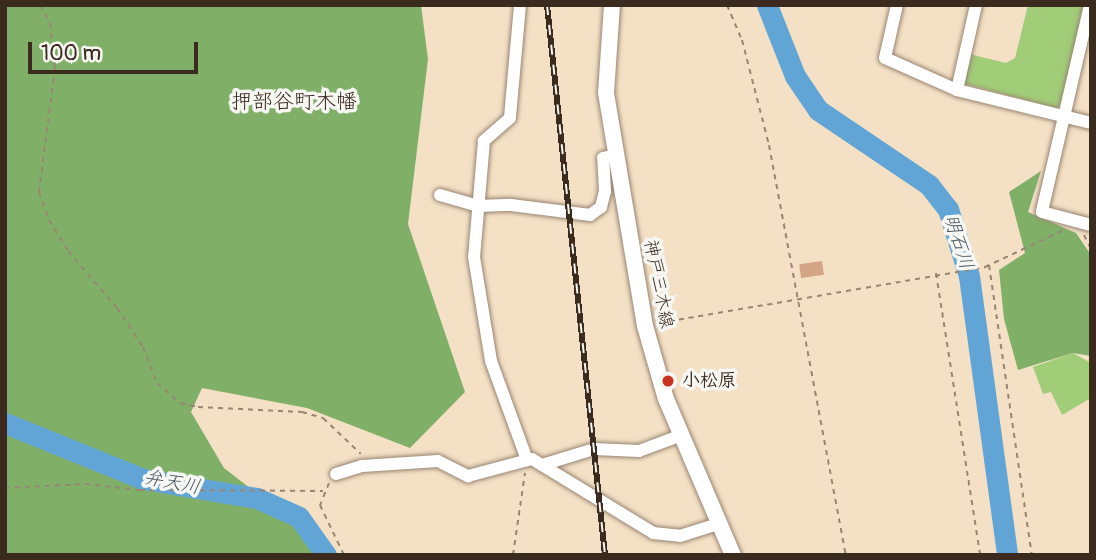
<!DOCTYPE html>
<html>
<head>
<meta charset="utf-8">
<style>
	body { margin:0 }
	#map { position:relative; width:1096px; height:560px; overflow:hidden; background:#f4e0c5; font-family:Pangolin,"Klee One",sans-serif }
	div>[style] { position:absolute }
	.green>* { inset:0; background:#a1cc78 }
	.forest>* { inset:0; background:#80b068 }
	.river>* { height:21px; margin:-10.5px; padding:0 10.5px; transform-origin:10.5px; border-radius:10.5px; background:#61a5d6 }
	.building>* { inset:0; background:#d3a485; transform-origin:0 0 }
	.path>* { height:2px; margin-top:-1px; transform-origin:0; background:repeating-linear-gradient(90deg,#988572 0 5px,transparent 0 10px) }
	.roads { filter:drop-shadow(0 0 2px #988572) drop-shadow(0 0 2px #988572) }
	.minor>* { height:12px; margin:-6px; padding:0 6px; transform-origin:6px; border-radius:6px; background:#fff }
	.major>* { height:16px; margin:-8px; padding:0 8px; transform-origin:8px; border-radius:8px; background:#fff }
	.rail>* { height:6px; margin-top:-3px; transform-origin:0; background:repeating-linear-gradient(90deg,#f6f6f2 0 10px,#3b2a1e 0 20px); box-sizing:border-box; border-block:2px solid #3b2a1e }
	.dots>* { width:19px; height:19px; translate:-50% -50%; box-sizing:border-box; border:4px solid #f6f6f2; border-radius:50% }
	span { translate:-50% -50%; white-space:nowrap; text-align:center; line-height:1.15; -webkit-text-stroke:7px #f6f6f2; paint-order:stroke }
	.street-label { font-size:18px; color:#3b2a1e }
	.poi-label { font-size:18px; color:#3b2a1e; font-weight:700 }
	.left { translate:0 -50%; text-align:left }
	.water-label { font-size:19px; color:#48555e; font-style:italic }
	.quarter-label { font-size:21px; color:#3b2a1e }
	.frame { position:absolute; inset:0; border:7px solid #3b2a1e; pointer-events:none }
	.scale { position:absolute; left:28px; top:42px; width:170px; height:32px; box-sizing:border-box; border:4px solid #3b2a1e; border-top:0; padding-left:9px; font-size:21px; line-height:24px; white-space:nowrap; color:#3b2a1e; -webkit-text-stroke:5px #f6f6f2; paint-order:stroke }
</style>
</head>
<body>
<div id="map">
	<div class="green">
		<i style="clip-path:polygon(1028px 5px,1086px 5px,1062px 104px,1056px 108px,962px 83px,969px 54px,1006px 63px,1015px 58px)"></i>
		<i style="clip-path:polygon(1073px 353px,1091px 363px,1091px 398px,1062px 415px,1051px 392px,1043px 394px,1033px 367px)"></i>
	</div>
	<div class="forest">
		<i style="clip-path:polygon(5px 5px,421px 5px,428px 59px,408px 224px,465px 392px,410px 448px,307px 408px,202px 388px,191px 412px,224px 468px,318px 541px,328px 555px,5px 555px)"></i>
		<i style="clip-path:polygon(1041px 171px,1028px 212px,1076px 233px,1091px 255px,1091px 356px,1073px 353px,1018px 370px,1004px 319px,999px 270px,1025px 253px,1009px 192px)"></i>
	</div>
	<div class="river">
		<i style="left:767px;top:5px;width:76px;rotate:68.5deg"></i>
		<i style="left:795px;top:76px;width:41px;rotate:55.9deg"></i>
		<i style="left:818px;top:110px;width:134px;rotate:34deg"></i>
		<i style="left:929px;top:185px;width:31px;rotate:52deg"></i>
		<i style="left:948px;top:209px;width:70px;rotate:72.6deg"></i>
		<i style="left:969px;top:276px;width:282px;rotate:82.2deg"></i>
		<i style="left:5px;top:423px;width:149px;rotate:22.1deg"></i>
		<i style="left:143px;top:479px;width:116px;rotate:9.5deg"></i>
		<i style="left:257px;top:498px;width:46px;rotate:24.3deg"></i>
		<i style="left:299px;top:517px;width:47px;rotate:54.6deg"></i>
	</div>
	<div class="building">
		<i style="left:822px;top:261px;width:14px;height:23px;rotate:82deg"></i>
	</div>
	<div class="path">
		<i style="left:40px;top:5px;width:21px;rotate:61deg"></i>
		<i style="left:50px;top:23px;width:45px;rotate:83.7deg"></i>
		<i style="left:55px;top:68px;width:125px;rotate:97.4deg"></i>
		<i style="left:39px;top:192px;width:30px;rotate:70deg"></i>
		<i style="left:49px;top:220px;width:36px;rotate:58deg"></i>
		<i style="left:68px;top:251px;width:75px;rotate:49.3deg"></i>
		<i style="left:117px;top:308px;width:47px;rotate:56.3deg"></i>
		<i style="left:143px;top:347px;width:39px;rotate:69deg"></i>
		<i style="left:157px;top:383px;width:30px;rotate:41deg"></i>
		<i style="left:180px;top:403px;width:18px;rotate:13deg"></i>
		<i style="left:198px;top:407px;width:104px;rotate:2.8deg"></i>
		<i style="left:302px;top:412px;width:22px;rotate:16deg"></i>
		<i style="left:323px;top:418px;width:52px;rotate:43.5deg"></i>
		<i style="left:727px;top:5px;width:38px;rotate:67deg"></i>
		<i style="left:742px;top:40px;width:108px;rotate:75.6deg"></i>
		<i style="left:769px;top:145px;width:417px;rotate:79.4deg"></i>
		<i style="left:1084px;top:235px;width:16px;rotate:63deg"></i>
		<i style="left:989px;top:265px;width:293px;rotate:81.6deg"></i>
		<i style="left:936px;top:273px;width:285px;rotate:81.1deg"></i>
		<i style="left:659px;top:323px;width:331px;rotate:-9.7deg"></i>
		<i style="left:985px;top:267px;width:87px;rotate:-25.1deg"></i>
		<i style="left:329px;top:483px;width:24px;rotate:112deg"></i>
		<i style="left:320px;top:505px;width:55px;rotate:64.4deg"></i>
		<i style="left:5px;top:488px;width:80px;rotate:-2.9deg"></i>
		<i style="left:85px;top:484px;width:55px;rotate:6.2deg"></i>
		<i style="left:140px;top:490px;width:183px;rotate:0.3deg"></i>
		<i style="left:513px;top:555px;width:83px;rotate:-81.7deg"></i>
	</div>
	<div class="roads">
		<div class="minor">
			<i style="left:520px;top:5px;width:113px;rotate:95.1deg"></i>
			<i style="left:510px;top:118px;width:35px;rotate:139deg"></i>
			<i style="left:484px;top:141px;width:116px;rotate:94.9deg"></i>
			<i style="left:474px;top:257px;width:105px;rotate:80.7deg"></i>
			<i style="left:491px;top:361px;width:105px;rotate:70deg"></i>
			<i style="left:897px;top:5px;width:54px;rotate:102.8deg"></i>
			<i style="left:885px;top:58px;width:79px;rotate:24deg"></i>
			<i style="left:976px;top:5px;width:87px;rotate:102.6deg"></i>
			<i style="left:957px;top:90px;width:138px;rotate:13.8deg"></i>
			<i style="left:1090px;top:5px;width:212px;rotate:103.1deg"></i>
			<i style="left:1042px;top:212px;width:51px;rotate:14.9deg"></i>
			<i style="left:440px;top:195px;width:40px;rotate:16deg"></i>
			<i style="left:478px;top:206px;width:33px;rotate:-2deg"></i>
			<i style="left:511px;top:205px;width:80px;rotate:7.2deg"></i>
			<i style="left:590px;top:215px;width:14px;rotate:-36deg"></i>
			<i style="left:601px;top:207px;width:16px;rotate:-76deg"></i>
			<i style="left:605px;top:191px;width:33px;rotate:-93deg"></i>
			<i style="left:603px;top:158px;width:13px;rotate:-13deg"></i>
			<i style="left:542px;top:465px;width:54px;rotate:-17.1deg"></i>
			<i style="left:594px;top:449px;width:45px;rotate:2.5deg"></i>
			<i style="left:639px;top:451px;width:46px;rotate:-20.4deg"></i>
			<i style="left:336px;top:474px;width:27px;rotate:-17deg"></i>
			<i style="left:362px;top:466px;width:76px;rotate:-3.8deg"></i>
			<i style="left:438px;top:461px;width:34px;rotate:27deg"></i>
			<i style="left:468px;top:476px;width:66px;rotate:-14.9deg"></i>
			<i style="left:532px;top:459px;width:142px;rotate:31.4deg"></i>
			<i style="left:653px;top:533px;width:27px;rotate:6deg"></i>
			<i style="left:680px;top:536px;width:43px;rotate:-17.6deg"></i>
		</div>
		<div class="major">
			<i style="left:612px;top:5px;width:88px;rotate:93.9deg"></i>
			<i style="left:606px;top:93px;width:236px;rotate:80.5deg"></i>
			<i style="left:645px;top:326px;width:76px;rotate:74deg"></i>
			<i style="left:666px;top:399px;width:170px;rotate:66.8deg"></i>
		</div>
	</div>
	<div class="rail">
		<i style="left:547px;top:5px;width:553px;rotate:83.98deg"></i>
	</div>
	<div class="dots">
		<i style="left:668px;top:381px;background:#c8321e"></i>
	</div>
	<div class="street-label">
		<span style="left:658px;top:284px;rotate:79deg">神戸三木線</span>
	</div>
	<div class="poi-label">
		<span class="left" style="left:682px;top:381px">小松原</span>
	</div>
	<div class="water-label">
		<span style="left:958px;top:242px;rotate:72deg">明石川</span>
		<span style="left:172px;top:483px;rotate:11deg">弁天川</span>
	</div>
	<div class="quarter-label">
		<span style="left:294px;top:102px">押部谷町木幡</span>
	</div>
	<div class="frame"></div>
	<div class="scale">100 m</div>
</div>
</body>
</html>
